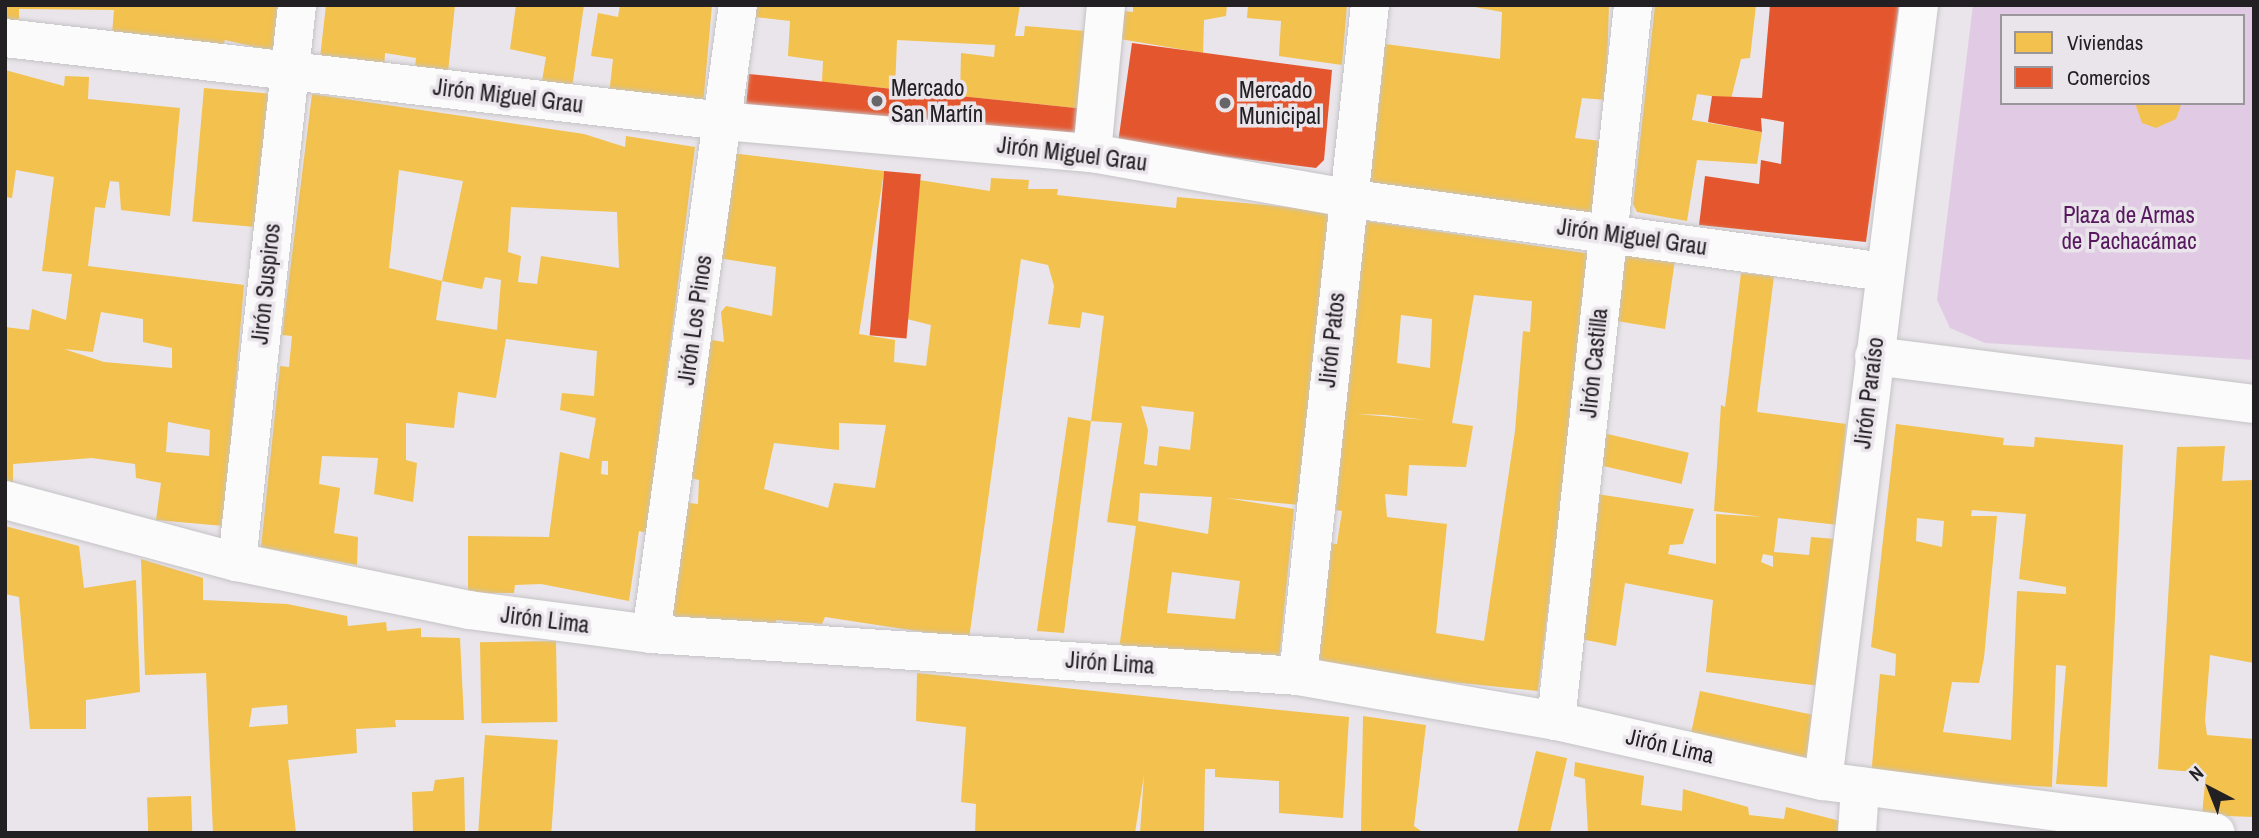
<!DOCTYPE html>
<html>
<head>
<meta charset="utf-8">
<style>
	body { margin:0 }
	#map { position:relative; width:2259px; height:838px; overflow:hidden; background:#e9e5ea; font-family:"Archivo Narrow",sans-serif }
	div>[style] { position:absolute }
	.green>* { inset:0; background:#e1cbe4 }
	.homes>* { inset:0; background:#f2c14e; transform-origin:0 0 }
	.shops>* { inset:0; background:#e4572e; transform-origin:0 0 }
	.roads { filter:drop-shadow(0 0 2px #c5c3c6) drop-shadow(0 0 2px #c5c3c6) }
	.minor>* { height:38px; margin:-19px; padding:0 19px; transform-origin:19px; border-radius:19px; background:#fcfbfc }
	.dots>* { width:19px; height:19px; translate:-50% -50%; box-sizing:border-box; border:4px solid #eae4eb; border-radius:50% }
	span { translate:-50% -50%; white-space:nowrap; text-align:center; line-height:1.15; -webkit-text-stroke:7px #eae4eb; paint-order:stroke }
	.poi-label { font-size:23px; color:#232023 }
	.left { translate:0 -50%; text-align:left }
	.street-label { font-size:23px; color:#232023 }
	.park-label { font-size:23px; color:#56195e }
	.frame { position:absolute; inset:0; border:7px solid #232023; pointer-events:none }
	.legend { position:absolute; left:2000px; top:14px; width:245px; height:91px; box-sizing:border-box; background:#eae4eb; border:2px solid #9a969b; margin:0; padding:9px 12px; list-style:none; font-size:21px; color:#232023 }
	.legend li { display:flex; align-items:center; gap:14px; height:35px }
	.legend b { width:35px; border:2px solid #9a969b }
	.north { position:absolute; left:2175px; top:754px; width:70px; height:70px; -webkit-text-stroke:5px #eae4eb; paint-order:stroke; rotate:318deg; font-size:19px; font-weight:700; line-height:28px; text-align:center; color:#232023 }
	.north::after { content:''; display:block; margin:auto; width:24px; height:32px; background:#232023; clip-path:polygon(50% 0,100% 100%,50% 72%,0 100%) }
</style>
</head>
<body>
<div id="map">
	<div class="green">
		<i style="clip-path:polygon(evenodd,1973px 5px,2254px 5px,2254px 360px,1985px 343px,1950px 328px,1937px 300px,1973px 5px,2002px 16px,2243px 16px,2243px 103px,2002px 103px,2002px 16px)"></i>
	</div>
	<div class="homes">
		<i style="clip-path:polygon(5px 5px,283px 5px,276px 52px,225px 40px,223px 46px,112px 34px,114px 10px,19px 9px,19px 27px,5px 26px)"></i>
		<i style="clip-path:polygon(326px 5px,455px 5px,448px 72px,415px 68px,416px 58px,385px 53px,384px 69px,320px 58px)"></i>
		<i style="clip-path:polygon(516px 5px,584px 5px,571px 95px,541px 87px,546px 57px,510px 49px)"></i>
		<i style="clip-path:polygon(620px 5px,712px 5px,703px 106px,609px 95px,613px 59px,591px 56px,598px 13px,618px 17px)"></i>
		<i style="clip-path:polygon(757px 5px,1020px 5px,1015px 36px,1024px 36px,1025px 26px,1085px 31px,1085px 109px,960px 96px,961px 53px,994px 57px,995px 45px,897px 40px,895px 89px,822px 82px,823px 61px,788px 56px,790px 21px,755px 17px)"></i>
		<i style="clip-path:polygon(1133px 5px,1227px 5px,1226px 16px,1204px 20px,1203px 53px,1120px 39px,1123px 11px,1133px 12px)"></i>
		<i style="clip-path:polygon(1248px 5px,1347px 5px,1342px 65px,1279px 56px,1281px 21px,1247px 18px)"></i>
		<i style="clip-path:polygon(1464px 5px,1609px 5px,1606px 100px,1582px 98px,1575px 138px,1601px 141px,1600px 217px,1369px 189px,1385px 44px,1500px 59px,1502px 12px)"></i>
		<i style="clip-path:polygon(1655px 5px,1756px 5px,1750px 58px,1741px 59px,1731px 99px,1697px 94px,1692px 120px,1762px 132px,1757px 164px,1697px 160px,1687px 221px,1637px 212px,1633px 204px)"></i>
		<i style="clip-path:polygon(evenodd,5px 70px,64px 86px,65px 76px,89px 77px,88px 99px,180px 108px,170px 216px,121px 210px,119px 182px,110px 181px,105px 208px,95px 207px,88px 266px,244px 285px,224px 526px,156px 520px,161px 483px,136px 478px,135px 464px,92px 458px,13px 464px,13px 486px,5px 485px,5px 327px,29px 330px,32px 309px,66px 320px,72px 274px,42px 271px,54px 177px,16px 170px,12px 198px,5px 197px,5px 70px,101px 312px,143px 319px,143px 342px,172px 348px,172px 368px,104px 362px,64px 349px,93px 352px,101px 312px,5px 70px,168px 422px,210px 430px,209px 456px,166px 452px,168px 422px)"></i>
		<i style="left:204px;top:88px;width:69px;height:134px;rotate:5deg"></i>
		<i style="clip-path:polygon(evenodd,312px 94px,584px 134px,625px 147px,626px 136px,695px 147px,647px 533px,639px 531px,629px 601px,541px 584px,515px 585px,514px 593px,468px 593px,468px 536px,549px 537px,560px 452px,589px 459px,596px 418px,560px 410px,562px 393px,594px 396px,597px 351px,506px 339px,496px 398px,458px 392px,454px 428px,406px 423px,406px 460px,417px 463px,413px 502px,374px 494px,378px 458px,322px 456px,319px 484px,340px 488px,334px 533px,358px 537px,357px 565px,261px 547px,280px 366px,289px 367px,292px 336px,282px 335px,312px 94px,399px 170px,463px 181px,442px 281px,482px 289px,485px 277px,501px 280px,497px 330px,436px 320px,442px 281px,389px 268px,399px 170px,312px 94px,511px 207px,617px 212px,619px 268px,541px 256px,537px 284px,518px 282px,521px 256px,508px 252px,511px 207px,312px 94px,602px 461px,608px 461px,608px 475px,601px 474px,602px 461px)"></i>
		<i style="clip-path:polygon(2135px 103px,2181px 103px,2181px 105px,2176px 119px,2156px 128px,2142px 123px)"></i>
		<i style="clip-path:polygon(evenodd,731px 153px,884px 171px,859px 334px,895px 340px,894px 362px,926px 366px,931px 325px,899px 317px,919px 180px,990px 191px,991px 178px,1029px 180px,1028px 189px,1058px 189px,1057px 195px,1176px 208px,1177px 197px,1332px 211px,1300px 505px,1226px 498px,1294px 509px,1279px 662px,1119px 649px,1136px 526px,1107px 522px,1122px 423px,1091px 421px,1104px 316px,1082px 312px,1080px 328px,1048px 324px,1054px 286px,1048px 265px,1021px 259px,969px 639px,825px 617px,822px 624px,776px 620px,776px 625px,667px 618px,681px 502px,698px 504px,699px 480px,685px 477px,706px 339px,724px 342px,721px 312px,726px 306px,772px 316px,776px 267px,718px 258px,731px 153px,1141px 406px,1194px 412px,1190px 450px,1159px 446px,1157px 466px,1144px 464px,1148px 430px,1141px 406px,731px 153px,839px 423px,886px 425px,875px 488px,834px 483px,828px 508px,764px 489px,774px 443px,839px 450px,839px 423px,731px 153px,1140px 493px,1212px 497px,1208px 534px,1138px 521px,1140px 493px,731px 153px,1172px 572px,1240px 581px,1235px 619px,1167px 613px,1172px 572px)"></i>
		<i style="clip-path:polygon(evenodd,1359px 220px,1592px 254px,1538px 691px,1317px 668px,1327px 543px,1337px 544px,1342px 511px,1336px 510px,1359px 220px,1474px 295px,1532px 301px,1530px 332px,1523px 331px,1515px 431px,1484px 641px,1436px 633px,1447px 524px,1387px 517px,1385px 494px,1407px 496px,1409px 465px,1466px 467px,1473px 426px,1452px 423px,1474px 295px,1359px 220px,1401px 315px,1432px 319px,1430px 368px,1397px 363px,1401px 315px,1359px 220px,1356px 414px,1385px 415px,1427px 420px,1356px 414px)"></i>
		<i style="clip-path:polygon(1637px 251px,1675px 260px,1665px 329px,1611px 320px,1621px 258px)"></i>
		<i style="clip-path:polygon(evenodd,1741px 273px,1774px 276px,1757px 412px,1846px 424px,1838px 525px,1778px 518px,1774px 552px,1809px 555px,1811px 537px,1835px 539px,1820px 686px,1706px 672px,1713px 600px,1625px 583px,1616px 646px,1581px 639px,1597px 494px,1694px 509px,1683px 544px,1670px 545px,1668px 554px,1716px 564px,1716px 514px,1763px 517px,1714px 511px,1721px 405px,1725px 407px,1741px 273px,1763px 554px,1773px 556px,1773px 567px,1761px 562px,1763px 554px)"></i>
		<i style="clip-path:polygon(1068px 417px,1091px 421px,1064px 633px,1037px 631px)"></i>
		<i style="clip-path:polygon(evenodd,1896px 424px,2004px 438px,2003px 445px,2034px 447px,2035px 437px,2123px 445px,2107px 787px,2056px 784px,2066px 666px,2056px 665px,2052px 787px,1871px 777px,1880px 674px,1895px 676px,1896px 654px,1871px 647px,1896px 424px,1972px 510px,2026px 514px,2019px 579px,2066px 587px,2066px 594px,2017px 591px,2011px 740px,1943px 732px,1952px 682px,1979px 683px,1984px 658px,1997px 516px,1971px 516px,1972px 510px,1896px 424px,1917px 518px,1944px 521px,1942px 547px,1916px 541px,1917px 518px)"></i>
		<i style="left:1603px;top:433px;width:88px;height:32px;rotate:13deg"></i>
		<i style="clip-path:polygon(2225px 446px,2222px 481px,2254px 480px,2254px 663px,2210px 655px,2205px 720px,2207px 735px,2254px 739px,2254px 817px,2202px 815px,2206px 773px,2158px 769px,2177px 447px)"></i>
		<i style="clip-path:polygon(5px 526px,79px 546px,84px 588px,136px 580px,140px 692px,86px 700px,86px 729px,30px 729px,19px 597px,5px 594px)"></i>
		<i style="clip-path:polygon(evenodd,141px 559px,203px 578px,203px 600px,287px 604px,347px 616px,348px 626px,386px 622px,387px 631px,421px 628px,421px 637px,460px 638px,464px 720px,395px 720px,396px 727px,356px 729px,357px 753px,288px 760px,296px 833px,213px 833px,206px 673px,145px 675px,141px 559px,287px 705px,288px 724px,249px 727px,252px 708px,287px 705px)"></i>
		<i style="left:556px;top:641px;width:81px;height:76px;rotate:89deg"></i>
		<i style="clip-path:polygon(917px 673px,1349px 717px,1343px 818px,1279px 813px,1279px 781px,1215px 777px,1215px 769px,1205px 769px,1204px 833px,1140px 833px,1144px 775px,1135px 833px,975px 833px,976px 804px,961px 802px,966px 727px,916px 721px)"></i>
		<i style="left:1700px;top:691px;width:122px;height:50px;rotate:12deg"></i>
		<i style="clip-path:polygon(1363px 716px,1426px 725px,1414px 826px,1424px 833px,1361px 833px)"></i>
		<i style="left:485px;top:735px;width:73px;height:98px;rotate:4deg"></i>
		<i style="left:1536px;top:751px;width:32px;height:82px;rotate:13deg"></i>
		<i style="clip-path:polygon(1575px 762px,1644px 776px,1641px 805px,1682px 811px,1683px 789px,1748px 807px,1749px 815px,1784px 819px,1786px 807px,1840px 821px,1840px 833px,1588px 833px,1585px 779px,1574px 776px)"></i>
		<i style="clip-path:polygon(464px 777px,465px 833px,413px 833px,412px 792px,433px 791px,435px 780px)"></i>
		<i style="left:191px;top:796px;width:37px;height:44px;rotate:88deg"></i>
	</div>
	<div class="shops">
		<i style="clip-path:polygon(1770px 5px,1899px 5px,1866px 242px,1699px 225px,1705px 176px,1759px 184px,1761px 160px,1781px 164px,1784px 122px,1761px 118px,1762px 132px,1708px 122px,1712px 96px,1762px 98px)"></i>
		<i style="clip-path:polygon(1132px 43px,1332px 70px,1324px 160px,1316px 168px,1118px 143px)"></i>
		<i style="clip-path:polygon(749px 74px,960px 96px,1085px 109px,1076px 133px,746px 106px)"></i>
		<i style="left:884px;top:171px;width:37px;height:165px;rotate:5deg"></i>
	</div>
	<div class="roads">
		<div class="minor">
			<i style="left:5px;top:38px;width:723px;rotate:6.59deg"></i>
			<i style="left:723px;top:121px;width:370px;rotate:5deg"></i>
			<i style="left:1092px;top:153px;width:258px;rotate:10deg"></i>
			<i style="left:1346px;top:198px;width:543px;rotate:7.83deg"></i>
			<i style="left:1092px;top:153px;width:149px;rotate:-84.6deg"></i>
			<i style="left:1874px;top:356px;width:383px;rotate:7.2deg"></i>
			<i style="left:5px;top:500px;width:240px;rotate:15deg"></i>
			<i style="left:237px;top:562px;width:237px;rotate:11.7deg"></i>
			<i style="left:469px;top:610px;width:184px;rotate:7.5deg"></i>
			<i style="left:651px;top:634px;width:648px;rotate:3.71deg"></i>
			<i style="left:1298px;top:676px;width:262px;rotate:9.9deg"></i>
			<i style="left:1556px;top:721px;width:274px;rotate:12.7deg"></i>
			<i style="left:1823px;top:781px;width:396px;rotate:7.5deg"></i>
			<i style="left:237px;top:562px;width:560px;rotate:-83.85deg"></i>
			<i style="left:651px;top:634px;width:635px;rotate:-82.13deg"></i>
			<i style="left:1298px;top:676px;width:675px;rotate:-83.88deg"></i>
			<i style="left:1556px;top:721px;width:720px;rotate:-83.86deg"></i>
			<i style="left:1823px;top:781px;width:782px;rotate:-82.95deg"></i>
			<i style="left:1857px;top:833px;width:47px;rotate:-86.3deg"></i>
		</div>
	</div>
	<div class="dots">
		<i style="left:877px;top:101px;background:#686569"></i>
		<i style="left:1225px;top:103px;background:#686569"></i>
	</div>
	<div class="poi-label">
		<span class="left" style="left:891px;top:101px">Mercado<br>San Martín</span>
		<span class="left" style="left:1239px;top:103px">Mercado<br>Municipal</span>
	</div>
	<div class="street-label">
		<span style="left:508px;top:96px;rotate:7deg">Jirón Miguel Grau</span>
		<span style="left:1072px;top:154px;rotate:7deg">Jirón Miguel Grau</span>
		<span style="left:1632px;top:237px;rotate:8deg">Jirón Miguel Grau</span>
		<span style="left:266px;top:284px;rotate:-84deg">Jirón Suspiros</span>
		<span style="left:695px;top:320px;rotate:-82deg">Jirón Los Pinos</span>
		<span style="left:1332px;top:340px;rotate:-84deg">Jirón Patos</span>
		<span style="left:1594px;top:363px;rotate:-84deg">Jirón Castilla</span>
		<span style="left:1869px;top:393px;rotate:-83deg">Jirón Paraíso</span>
		<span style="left:545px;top:620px;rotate:7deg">Jirón Lima</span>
		<span style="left:1110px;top:663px;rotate:4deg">Jirón Lima</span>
		<span style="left:1670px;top:746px;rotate:13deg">Jirón Lima</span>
	</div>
	<div class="park-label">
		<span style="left:2129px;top:228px">Plaza de Armas<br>de Pachacámac</span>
	</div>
	<div class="frame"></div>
	<ul class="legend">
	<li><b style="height:19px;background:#f2c14e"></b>Viviendas</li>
	<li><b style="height:19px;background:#e4572e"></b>Comercios</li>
	</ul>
	<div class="north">N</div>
</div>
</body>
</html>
